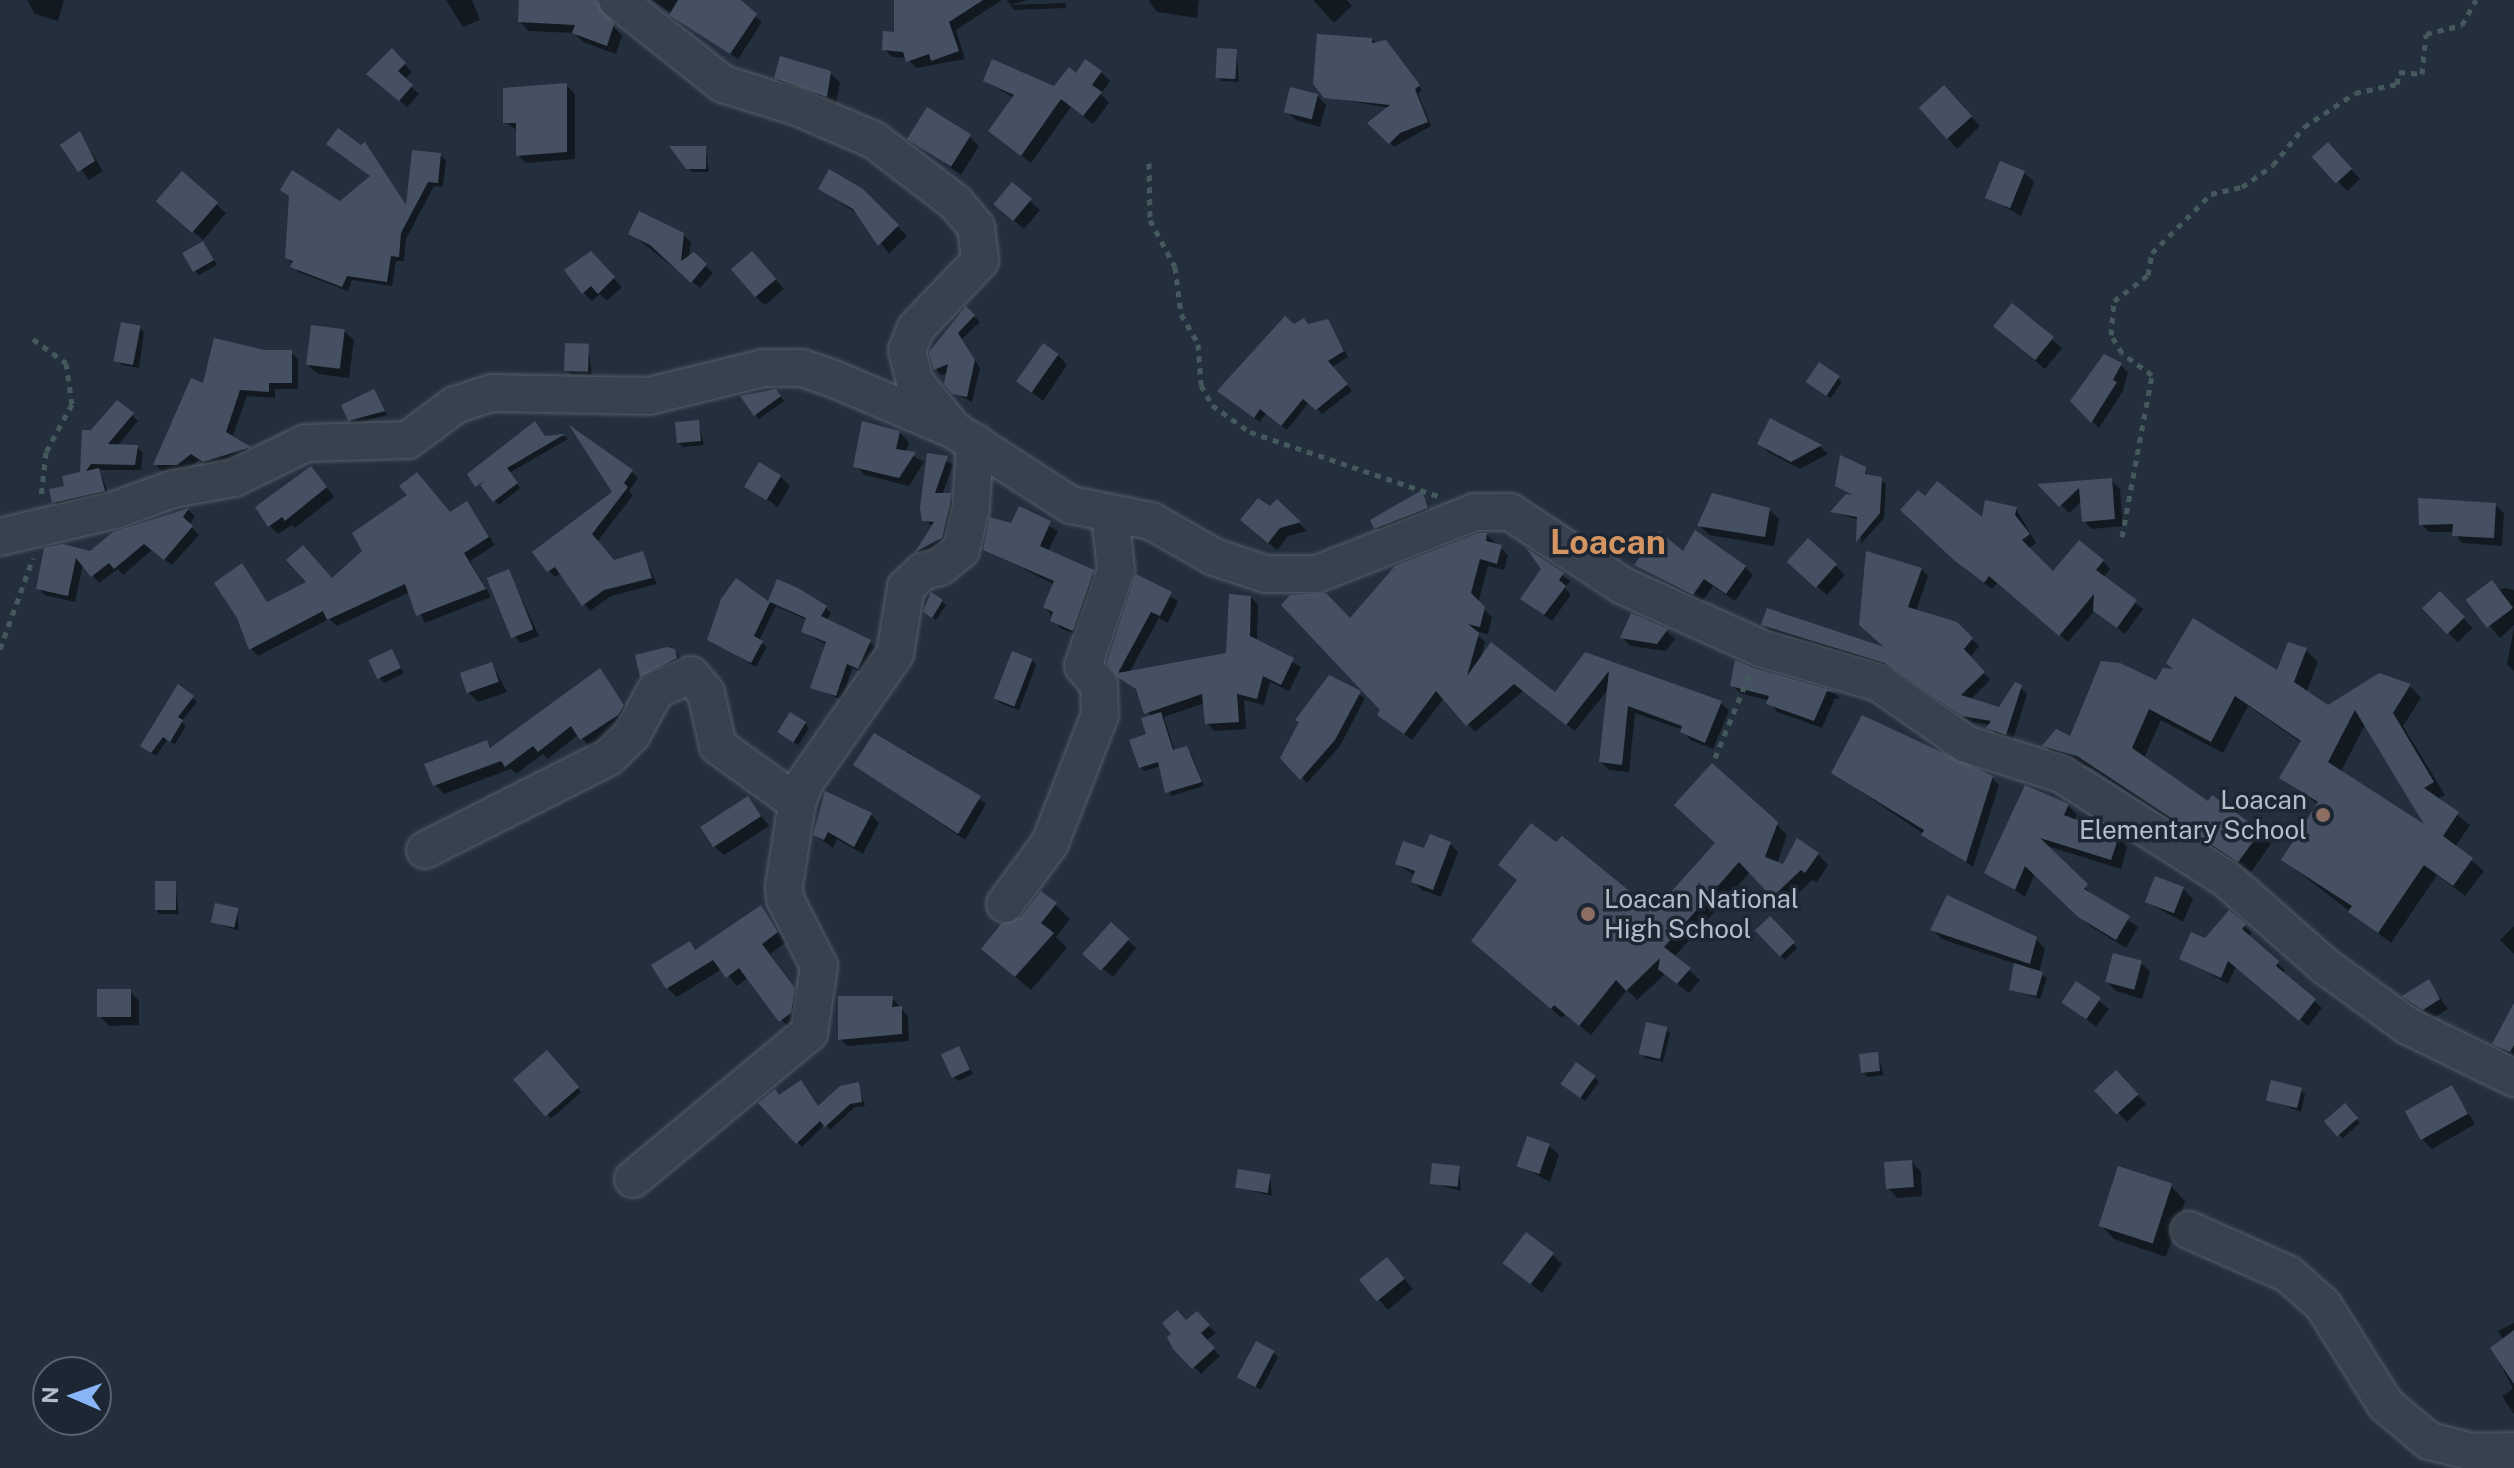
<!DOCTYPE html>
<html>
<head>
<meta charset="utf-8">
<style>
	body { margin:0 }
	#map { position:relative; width:2514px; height:1468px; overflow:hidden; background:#242f3e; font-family:"Public Sans",sans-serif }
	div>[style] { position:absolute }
	.shadow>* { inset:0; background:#0007; transform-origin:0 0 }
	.building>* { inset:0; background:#455162; transform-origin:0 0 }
	.path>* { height:5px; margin-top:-2.5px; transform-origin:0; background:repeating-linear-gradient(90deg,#44595c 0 6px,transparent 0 12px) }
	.roads { filter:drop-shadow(0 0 2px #565f6c) drop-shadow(0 0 2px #565f6c) }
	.minor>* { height:36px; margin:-18px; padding:0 18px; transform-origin:18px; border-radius:18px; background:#38414e }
	.dots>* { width:22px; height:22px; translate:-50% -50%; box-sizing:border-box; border:4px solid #1d2633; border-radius:50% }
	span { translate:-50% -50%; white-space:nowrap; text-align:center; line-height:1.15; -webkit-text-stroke:7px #1d2633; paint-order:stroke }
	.poi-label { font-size:26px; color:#b4bcc9 }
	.right { translate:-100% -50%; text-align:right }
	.left { translate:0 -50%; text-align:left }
	.district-label { font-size:34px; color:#d59563; font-weight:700 }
	.north { position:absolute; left:32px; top:1356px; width:80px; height:80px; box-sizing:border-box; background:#1d2633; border:2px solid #59626f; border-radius:50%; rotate:272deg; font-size:22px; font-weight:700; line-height:32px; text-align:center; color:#b4bcc9 }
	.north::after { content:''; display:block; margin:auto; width:28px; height:36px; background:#8ab4f8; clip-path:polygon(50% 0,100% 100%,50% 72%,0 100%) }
</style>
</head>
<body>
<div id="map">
	<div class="shadow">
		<i style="clip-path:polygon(27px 0,64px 0,58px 21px,35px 14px)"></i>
		<i style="clip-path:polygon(446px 0,472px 0,480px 20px,463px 27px)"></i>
		<i style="clip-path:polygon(652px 0,734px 0,762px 22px,738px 59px)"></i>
		<i style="clip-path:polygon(904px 0,1002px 0,956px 30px,965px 59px,916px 68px,907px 58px,892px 57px,884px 49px,896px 34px)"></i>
		<i style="clip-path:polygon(1007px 0,1027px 0,1011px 5px,1066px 3px,1066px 8px,1014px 10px)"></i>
		<i style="clip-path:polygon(1148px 0,1199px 0,1197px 18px,1157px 12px)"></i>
		<i style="clip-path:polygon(1313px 0,1347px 0,1352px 6px,1334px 23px)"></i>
		<i style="clip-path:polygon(520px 22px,613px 26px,622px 36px,616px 54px,583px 42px,574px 33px,529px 31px)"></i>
		<i style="clip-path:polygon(1371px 40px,1390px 47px,1422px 90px,1418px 93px,1431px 126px,1394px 147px,1370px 123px,1390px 108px,1326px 97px)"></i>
		<i style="clip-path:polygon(392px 51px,412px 72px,404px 80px,419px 94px,407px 107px,376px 81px)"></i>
		<i style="clip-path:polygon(1236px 51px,1239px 82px,1222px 81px,1218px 77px)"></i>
		<i style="clip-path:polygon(1101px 72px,1110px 81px,1101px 94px,1109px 103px,1093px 124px,1071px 107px,1031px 163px,991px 131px,1014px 98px,985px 81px,1055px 89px,1076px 76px)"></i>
		<i style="clip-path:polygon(830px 73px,840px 82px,836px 105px,785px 87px,776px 77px)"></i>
		<i style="clip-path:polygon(566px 85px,575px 94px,575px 159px,526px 163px,518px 155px,518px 131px,505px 122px)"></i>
		<i style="clip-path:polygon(1943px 88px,1980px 126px,1957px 149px,1948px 139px)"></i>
		<i style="clip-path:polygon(1317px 95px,1326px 105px,1320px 127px,1296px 120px,1286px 111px)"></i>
		<i style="clip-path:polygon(80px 134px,103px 171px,89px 180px,63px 145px)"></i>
		<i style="clip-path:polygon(970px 137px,979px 146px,961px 175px,910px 139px)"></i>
		<i style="clip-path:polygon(365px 145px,407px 208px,440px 155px,446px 160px,443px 187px,434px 186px,406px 239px,404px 261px,396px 261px,392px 286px,352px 280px,348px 291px,298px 272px,287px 257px,372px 177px,361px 147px)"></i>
		<i style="clip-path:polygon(705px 148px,709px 172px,692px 172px,688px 167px)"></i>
		<i style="clip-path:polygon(2337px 154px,2360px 179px,2347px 191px,2315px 157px)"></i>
		<i style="clip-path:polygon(2024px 173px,2034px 182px,2021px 216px,1989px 198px)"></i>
		<i style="clip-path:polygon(182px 174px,226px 213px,203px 240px,169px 211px)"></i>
		<i style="clip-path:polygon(1012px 184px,1040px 210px,1024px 229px,1005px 213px)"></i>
		<i style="clip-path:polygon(820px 189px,862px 190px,907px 236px,889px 254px,859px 215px)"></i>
		<i style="clip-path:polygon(630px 233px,683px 235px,691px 242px,689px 258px,693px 254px,713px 273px,700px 288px)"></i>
		<i style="clip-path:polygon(207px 248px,217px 265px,199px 275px,195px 271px)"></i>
		<i style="clip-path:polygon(590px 254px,622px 287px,607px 301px,600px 294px,592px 301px,583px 292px)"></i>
		<i style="clip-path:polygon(761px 263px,784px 289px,765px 305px,755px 296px)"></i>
		<i style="clip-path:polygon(2013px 305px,2062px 348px,2045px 369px,2005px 336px)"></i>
		<i style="clip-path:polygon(967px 309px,980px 322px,962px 339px,980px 368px,972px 402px,953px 392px,949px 372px,941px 375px,936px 369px)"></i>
		<i style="clip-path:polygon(1328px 321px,1348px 357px,1332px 367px,1352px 391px,1322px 414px,1309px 402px,1287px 430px,1266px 413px,1260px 422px,1225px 396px,1293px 327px)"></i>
		<i style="clip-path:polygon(140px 328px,144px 333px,139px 368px,122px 365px,118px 361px)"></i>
		<i style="clip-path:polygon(344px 331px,354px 340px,349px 378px,318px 374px,308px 365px)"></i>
		<i style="clip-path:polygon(588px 346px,592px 375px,571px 374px,566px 370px)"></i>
		<i style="clip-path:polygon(264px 352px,291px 352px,298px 359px,298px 389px,275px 389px,275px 398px,247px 396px,232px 438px,255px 454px,211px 468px,199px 460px,184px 472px,162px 471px,156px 465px,204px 386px)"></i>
		<i style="clip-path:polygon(1058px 355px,1067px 365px,1043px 401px,1019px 382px)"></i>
		<i style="clip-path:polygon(2120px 365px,2128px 372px,2123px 391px,2099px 428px,2072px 401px)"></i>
		<i style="clip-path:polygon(1838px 378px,1842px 382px,1831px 398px,1812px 385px)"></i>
		<i style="clip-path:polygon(374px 392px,387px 415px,354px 424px,350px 420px)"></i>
		<i style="clip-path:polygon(780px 396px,784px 401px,759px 419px,755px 415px)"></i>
		<i style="clip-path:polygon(132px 415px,138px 421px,117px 446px,137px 447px,143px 453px,141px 470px,99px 470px,110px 497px,60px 508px,54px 502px,81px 474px,92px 432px)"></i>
		<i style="clip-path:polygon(1771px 420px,1821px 447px,1828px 454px,1800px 469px,1768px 452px,1759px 443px)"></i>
		<i style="clip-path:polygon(698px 422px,704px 445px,683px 447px,679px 443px)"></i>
		<i style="clip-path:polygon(899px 432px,909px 442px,906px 452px,924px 462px,909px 486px,865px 475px,856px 466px)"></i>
		<i style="clip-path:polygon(565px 436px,568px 439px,509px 473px,520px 488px,499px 505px,470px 475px,546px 438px)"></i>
		<i style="clip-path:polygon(929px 456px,953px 464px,942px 495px,956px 501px,948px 544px,922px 557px,918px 552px,933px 526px,924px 520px)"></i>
		<i style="clip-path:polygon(1864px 469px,1868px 477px,1886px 483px,1884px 518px,1861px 544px,1859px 520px,1833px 512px,1856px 497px,1837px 485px)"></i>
		<i style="clip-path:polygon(632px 472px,638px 478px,629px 491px,633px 495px,597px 542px,614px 562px,642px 553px,657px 584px,611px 596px,590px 611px,561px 573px,555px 577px,549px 571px)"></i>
		<i style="clip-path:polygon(780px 476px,790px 486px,778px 507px,748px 486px)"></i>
		<i style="clip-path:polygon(320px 478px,334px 497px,295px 528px,292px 525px,278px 534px,269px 525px)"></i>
		<i style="clip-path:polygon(2111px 480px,2120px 489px,2123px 526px,2092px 529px,2084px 521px,2082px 501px,2069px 513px,2042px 486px)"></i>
		<i style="clip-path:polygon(1421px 493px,1431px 512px,1380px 532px,1376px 528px)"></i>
		<i style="clip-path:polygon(1925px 499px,1983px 520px,2016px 509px,2036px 543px,2028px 549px,2054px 574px,2103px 561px,2110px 569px,2103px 578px,2143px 609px,2125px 634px,2095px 610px,2068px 642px,1998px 582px,1992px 589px,1965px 569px)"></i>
		<i style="clip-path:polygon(1277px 502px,1307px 531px,1288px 536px,1277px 550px,1251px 528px)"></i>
		<i style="clip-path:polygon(467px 503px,495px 545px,470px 561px,491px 597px,425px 623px,410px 592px,337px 626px,329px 619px,258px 656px,250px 648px,242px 566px,268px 603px,333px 580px)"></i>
		<i style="clip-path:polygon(2495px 505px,2504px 513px,2502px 546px,2462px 543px,2454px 532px,2429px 532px,2421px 524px)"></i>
		<i style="clip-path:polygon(1020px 509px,1058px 531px,1048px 551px,1101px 579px,1081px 637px,1060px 628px,1045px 607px,1055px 585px,985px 549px,1012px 525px)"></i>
		<i style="clip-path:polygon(188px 510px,195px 516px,189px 525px,199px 535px,172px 565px,152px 550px,123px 575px,118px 569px,99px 583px,83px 564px,75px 602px,45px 595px,38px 588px,46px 550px,91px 553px,114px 534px)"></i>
		<i style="clip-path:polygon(1769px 510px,1779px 519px,1774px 546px,1709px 535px,1700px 526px)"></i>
		<i style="clip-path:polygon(1487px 535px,1508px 555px,1504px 570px,1488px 566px,1478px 603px,1492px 617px,1488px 634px,1474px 631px,1485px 642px,1481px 658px,1555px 695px,1586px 654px,1721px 703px,1729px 711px,1713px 749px,1690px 740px,1683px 730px,1635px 713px,1629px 772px,1609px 770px,1601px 762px,1609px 688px,1575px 731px,1523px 691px,1475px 732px,1444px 698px,1412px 740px,1388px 722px,1350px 620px,1396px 568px)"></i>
		<i style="clip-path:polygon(1534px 555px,1570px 581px,1565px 588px,1571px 595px,1552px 621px,1530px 605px,1544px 568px)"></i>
		<i style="clip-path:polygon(1636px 565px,1745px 567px,1753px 575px,1735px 601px,1713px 586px,1702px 602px)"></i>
		<i style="clip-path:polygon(1835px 565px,1845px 575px,1827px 595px,1799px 571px)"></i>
		<i style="clip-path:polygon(1921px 569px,1928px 576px,1916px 611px,1956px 624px,1979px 646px,1970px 658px,1990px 680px,1970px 700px,2000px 710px,2020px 687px,2027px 694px,2013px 740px,1996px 735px,1990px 725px,1971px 722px,1894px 669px,1770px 632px,1763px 625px,1891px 651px)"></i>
		<i style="clip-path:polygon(509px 572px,539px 636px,521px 643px,514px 636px)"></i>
		<i style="clip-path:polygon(1137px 576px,1178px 601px,1168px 623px,1159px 618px,1129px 673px,1228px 655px,1251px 597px,1258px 605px,1257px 641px,1301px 667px,1289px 691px,1270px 682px,1264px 705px,1244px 700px,1246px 729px,1214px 731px,1207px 723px,1205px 703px,1164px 717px,1175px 752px,1191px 753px,1204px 786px,1171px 796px,1161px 766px,1144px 771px,1140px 766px,1151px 717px,1139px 692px,1109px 661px)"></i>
		<i style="clip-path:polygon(778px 582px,826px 608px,831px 613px,826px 621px,875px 646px,863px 673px,852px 668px,842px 700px,813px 687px,827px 645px,803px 632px,807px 620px,776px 606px,759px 641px,767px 647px,756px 667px,710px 640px,769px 604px)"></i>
		<i style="clip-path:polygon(2504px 588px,2514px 590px,2514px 625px,2500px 638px,2469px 601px)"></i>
		<i style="left:2440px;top:594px;width:47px;height:21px;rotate:46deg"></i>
		<i style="clip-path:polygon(942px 601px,946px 605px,936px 620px,930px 616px)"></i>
		<i style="clip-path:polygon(2514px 627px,2514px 671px,2507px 664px)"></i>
		<i style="clip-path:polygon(1666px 631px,1675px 639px,1666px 651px,1630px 646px,1622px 637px)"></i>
		<i style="clip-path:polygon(evenodd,2306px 650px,2318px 662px,2306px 693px,2327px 708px,2410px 686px,2421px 698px,2403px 726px,2445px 795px,2437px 799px,2470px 825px,2455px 847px,2484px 871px,2465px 896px,2437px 875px,2391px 943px,2283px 860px,2319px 805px,2282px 778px,2302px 743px,2248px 706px,2223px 753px,2161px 720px,2144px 758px,2271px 844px,2251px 872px,2091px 768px,2056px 757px,2045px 746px,2071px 738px,2157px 682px,2278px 673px,2306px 650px,2366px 723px,2430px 830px,2341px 771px,2366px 723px)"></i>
		<i style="clip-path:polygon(674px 651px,682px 659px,650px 684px,638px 657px)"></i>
		<i style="clip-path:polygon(391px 652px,404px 673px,384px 683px,380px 678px)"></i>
		<i style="clip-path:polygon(1032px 660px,1036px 665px,1019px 710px,1000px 703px,996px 699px)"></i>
		<i style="clip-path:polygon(1737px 662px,1836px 694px,1840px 699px,1835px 698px,1822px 728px,1777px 712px,1770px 701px,1740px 693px,1732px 685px)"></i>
		<i style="clip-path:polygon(492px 664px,507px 692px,478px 702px,469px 693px)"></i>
		<i style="clip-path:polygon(600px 671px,632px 715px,627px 724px,590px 748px,579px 734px,548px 759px,543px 754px,516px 774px,511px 769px,444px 794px,435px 785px,486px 742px,492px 748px)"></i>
		<i style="clip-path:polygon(1330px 678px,1365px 698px,1340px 746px,1307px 783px,1283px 757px)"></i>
		<i style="clip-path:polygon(193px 698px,197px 702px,181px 722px,186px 726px,175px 744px,167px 740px,156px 756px,147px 750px)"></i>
		<i style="clip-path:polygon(805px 723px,809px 728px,798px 745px,784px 736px)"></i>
		<i style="clip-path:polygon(908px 752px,986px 804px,965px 840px,863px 771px)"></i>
		<i style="clip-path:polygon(1833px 773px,1992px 778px,1999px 785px,1973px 867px)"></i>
		<i style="clip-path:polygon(747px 799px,769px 826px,724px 855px,714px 846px)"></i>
		<i style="clip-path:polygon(2068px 805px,2077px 815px,2074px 821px,2118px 837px,2127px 847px,2121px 869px,2044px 845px,2094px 897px,2138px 927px,2126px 948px,2090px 926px,2035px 873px,2025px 897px,1987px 872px)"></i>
		<i style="clip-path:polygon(871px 815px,879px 823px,863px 854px,837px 839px,833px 848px,815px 835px)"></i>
		<i style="clip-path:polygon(1776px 824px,1787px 835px,1777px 864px,1784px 867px,1818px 854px,1828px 865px,1817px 882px,1812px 880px,1779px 911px,1769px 902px,1770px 892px,1751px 871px,1674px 957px,1700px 980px,1689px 993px,1665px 974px,1637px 1000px,1627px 990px,1591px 1035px,1565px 1014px,1562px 1018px,1484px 951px,1519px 881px,1501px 865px,1654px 914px)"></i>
		<i style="clip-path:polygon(1450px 844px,1458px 852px,1441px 897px,1422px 890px,1414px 882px,1416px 876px,1397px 864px)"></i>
		<i style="clip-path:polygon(175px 883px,179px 914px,160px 914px,156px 910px)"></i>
		<i style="clip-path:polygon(2183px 889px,2193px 899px,2183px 922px,2147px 902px)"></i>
		<i style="clip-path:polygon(1055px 904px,1070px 919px,1056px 937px,1067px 948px,1031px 990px,983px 949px)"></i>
		<i style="clip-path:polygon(761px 908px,786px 942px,770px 954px,803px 999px,790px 1030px,748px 977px,737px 986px,722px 969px,677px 997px,667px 988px,690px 944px,697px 951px)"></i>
		<i style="clip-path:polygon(237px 910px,239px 931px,213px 922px)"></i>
		<i style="left:1770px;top:919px;width:40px;height:17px;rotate:47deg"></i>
		<i style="clip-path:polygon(1111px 925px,1136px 948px,1113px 977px,1093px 961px)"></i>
		<i style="clip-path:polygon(2244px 926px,2252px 933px,2248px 937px,2285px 970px,2282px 974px,2322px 1008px,2308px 1026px,2236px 967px,2228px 984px,2181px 958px)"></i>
		<i style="clip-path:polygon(2514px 926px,2514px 954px,2500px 940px)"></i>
		<i style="clip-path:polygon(1932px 930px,2036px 939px,2045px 949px,2039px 973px,2047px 978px,2040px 999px,2011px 989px,2016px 964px,1942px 939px)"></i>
		<i style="clip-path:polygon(2141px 963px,2150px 972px,2142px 999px,2116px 991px,2106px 981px)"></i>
		<i style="clip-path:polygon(2429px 982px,2448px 1009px,2433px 1018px,2405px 996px)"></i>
		<i style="left:2077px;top:984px;width:41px;height:22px;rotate:38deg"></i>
		<i style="clip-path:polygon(130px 991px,139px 1001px,139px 1025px,109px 1026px,100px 1016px)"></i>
		<i style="clip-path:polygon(892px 998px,908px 1016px,909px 1041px,848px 1046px,840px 1039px)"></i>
		<i style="clip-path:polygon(2514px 1018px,2514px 1058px,2494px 1043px)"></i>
		<i style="clip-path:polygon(1666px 1029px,1670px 1033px,1663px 1062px,1645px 1058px,1641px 1053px)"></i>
		<i style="clip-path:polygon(959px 1048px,973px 1074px,958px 1081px,954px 1077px)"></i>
		<i style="left:547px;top:1053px;width:52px;height:40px;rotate:49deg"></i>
		<i style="clip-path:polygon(1877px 1054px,1884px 1075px,1868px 1077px,1864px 1073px)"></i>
		<i style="clip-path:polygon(1595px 1078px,1599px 1082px,1585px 1101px,1567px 1089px)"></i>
		<i style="clip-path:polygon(2125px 1082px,2146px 1104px,2127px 1122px,2097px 1090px)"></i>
		<i style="clip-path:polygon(858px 1085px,865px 1106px,855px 1107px,830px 1130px,825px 1124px,802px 1147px,761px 1103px,780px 1097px,819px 1108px)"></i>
		<i style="clip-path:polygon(2452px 1088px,2475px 1124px,2432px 1149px,2423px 1140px)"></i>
		<i style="clip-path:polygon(2301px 1090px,2305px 1094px,2301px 1112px,2268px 1099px)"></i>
		<i style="left:2344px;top:1106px;width:23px;height:23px;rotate:47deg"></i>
		<i style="clip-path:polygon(1549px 1146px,1559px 1155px,1550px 1182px,1519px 1165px)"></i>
		<i style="clip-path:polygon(1912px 1162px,1921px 1172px,1922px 1196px,1897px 1198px,1888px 1188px)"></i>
		<i style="clip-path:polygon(1459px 1168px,1461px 1191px,1432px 1183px)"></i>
		<i style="clip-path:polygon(1270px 1176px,1272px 1196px,1237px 1187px)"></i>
		<i style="clip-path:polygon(2171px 1186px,2185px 1201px,2166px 1257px,2114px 1239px,2100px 1224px)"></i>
		<i style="clip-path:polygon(1553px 1255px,1562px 1264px,1542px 1293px,1506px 1264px)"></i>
		<i style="clip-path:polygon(1396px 1269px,1413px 1289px,1388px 1310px,1362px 1281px)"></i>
		<i style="clip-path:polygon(1197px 1314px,1216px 1333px,1206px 1341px,1220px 1356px,1201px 1374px,1175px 1348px)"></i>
		<i style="clip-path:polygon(2514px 1323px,2514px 1414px,2502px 1396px,2513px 1389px,2493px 1349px,2504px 1340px,2498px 1331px)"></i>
		<i style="clip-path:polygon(1274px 1353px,1278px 1357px,1261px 1390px,1240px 1377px)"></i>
	</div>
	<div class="building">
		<i style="clip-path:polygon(519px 0,596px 0,614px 24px,607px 46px,572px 33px,575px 25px,518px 22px)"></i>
		<i style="clip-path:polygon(678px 0,741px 0,757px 14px,730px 54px,669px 15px)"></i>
		<i style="clip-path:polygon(894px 0,983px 0,949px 22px,959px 51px,931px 61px,929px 54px,906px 62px,903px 52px,882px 50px,883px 31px,894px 32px)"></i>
		<i style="clip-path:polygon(1317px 34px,1372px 38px,1372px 43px,1386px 40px,1420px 85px,1415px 89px,1428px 122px,1400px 133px,1389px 144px,1367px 123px,1390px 105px,1324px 98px,1313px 84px)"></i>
		<i style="clip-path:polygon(392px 48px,406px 63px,398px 71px,413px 85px,399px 101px,366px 74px)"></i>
		<i style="left:1217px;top:48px;width:20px;height:30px;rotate:3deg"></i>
		<i style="clip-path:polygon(780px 56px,831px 71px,827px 97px,774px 78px)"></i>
		<i style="clip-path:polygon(992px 59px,1054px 86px,1069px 67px,1076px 73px,1085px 59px,1102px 71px,1092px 85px,1102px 92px,1083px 116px,1061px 99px,1021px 156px,988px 131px,1014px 95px,983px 81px)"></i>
		<i style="clip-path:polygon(567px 83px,567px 152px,516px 156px,516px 123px,503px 123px,503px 88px)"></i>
		<i style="left:1944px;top:85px;width:42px;height:34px;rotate:48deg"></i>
		<i style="left:1290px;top:87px;width:29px;height:26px;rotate:14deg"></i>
		<i style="left:927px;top:107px;width:52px;height:38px;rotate:32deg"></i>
		<i style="clip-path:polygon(338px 128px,361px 145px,365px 142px,406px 205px,412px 150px,441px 153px,438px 183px,428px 182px,401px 233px,399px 257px,391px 256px,387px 282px,347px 276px,342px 287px,290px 267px,293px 261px,285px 258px,289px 196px,280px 190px,292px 170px,340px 201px,370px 176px,326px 144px)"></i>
		<i style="clip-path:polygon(80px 131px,95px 161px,78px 172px,60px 145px)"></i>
		<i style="left:2328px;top:142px;width:36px;height:22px;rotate:48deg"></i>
		<i style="clip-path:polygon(669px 146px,706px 146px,706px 169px,686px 169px)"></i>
		<i style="left:2000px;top:161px;width:27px;height:40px;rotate:22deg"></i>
		<i style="clip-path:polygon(829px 169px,863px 189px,899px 225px,878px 246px,853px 209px,818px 189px)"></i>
		<i style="left:182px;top:171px;width:48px;height:40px;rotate:41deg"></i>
		<i style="left:1012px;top:182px;width:26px;height:29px;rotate:40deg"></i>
		<i style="clip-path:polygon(639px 211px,684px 233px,681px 261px,694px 252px,707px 264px,691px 283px,650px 245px,628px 234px)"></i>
		<i style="left:203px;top:241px;width:22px;height:24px;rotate:60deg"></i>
		<i style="clip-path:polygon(591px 251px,615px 277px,598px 294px,591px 286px,582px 294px,564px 270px)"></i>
		<i style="left:752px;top:251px;width:37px;height:28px;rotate:49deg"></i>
		<i style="left:2012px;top:303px;width:54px;height:30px;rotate:39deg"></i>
		<i style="clip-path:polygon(966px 306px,975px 315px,958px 333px,975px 360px,967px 397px,952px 394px,944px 384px,948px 364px,934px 370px,929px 352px)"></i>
		<i style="clip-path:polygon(1285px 316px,1294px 324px,1304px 318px,1308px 324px,1328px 319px,1344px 351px,1328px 361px,1348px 384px,1316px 410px,1303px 399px,1281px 426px,1260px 409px,1254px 418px,1217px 391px)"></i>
		<i style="left:121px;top:322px;width:20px;height:40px;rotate:11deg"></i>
		<i style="left:311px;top:325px;width:34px;height:40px;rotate:7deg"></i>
		<i style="clip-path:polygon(214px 338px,264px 350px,292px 350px,292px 383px,269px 383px,269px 392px,240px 390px,226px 432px,251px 447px,203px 462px,191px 454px,177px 465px,153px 465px,191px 378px,203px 383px)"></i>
		<i style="left:565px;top:343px;width:24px;height:28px;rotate:2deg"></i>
		<i style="left:1043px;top:343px;width:19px;height:47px;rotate:35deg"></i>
		<i style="clip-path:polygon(2104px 354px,2122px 363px,2113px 380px,2117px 382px,2091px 423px,2070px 401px)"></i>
		<i style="left:1819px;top:362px;width:25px;height:24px;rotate:34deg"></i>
		<i style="clip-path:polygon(374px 389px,385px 411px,348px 421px,341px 405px)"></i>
		<i style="clip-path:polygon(776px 389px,781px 396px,754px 416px,740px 396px)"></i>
		<i style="clip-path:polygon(117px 400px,134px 413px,108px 444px,138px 445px,135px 465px,91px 464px,86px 471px,99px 468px,105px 491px,52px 503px,49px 489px,64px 486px,62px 476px,80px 472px,82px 430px,91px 430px)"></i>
		<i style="clip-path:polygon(1770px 418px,1822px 445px,1791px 462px,1757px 444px)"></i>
		<i style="left:699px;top:420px;width:21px;height:24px;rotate:85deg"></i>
		<i style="clip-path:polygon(535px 421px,545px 436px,565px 434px,507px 468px,518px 483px,493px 502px,480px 485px,485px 481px,475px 487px,467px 474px)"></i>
		<i style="clip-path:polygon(862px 421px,900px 431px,896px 449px,916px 452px,899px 478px,853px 467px)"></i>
		<i style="clip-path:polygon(569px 425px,633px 470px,624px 483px,628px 487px,592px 534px,614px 560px,643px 551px,652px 578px,604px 590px,582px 606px,555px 567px,547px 572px,532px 552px,612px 492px)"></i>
		<i style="clip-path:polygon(927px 453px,948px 456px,935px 493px,951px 493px,950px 505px,942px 538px,915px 552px,934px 522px,922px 521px,920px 508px)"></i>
		<i style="clip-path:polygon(1840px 455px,1866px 467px,1865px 474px,1882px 477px,1880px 513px,1856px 542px,1857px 517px,1830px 512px,1846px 494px,1853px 495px,1835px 486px)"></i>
		<i style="left:759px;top:462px;width:26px;height:29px;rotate:31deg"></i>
		<i style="clip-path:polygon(311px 466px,327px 487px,285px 521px,282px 517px,268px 527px,255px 507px)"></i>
		<i style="clip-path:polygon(417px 472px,450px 512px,467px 501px,489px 537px,464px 553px,486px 589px,416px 616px,405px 584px,327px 620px,323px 611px,249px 650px,237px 618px,214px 583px,242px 563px,267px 602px,306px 582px,286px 560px,303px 545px,332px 578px,362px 551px,352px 533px,407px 495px,399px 486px)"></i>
		<i style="clip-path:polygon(2112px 478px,2115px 519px,2082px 522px,2079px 488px,2059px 507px,2037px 484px)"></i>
		<i style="clip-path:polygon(1937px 481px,1982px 517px,1985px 500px,2017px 507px,2015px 515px,2030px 534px,2022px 540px,2053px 571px,2079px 540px,2104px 560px,2096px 570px,2137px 600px,2117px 628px,2093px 611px,2094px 594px,2059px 636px,1989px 576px,1984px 583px,1955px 561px,1900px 510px,1918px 490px,1925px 496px)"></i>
		<i style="clip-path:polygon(1422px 490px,1428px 508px,1374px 529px,1370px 520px)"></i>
		<i style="clip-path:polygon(1712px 493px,1770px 508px,1765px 537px,1697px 526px)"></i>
		<i style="clip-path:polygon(1258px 498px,1270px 506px,1277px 499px,1301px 522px,1280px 528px,1268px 543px,1240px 520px)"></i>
		<i style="clip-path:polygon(2418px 498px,2496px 503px,2494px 538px,2452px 536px,2453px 524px,2419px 525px)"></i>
		<i style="clip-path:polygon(1019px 506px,1051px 521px,1040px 546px,1094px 570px,1073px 631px,1050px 621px,1053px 612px,1043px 607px,1054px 581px,983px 550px,990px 517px,1011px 523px)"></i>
		<i style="clip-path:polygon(189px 508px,183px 517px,193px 526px,164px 560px,144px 544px,114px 569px,109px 563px,91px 577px,76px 558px,68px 596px,36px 589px,44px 548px,63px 544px,90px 551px,113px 532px)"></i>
		<i style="clip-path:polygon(1695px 530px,1746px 566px,1726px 594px,1704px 579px,1693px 595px,1634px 565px,1659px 531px,1683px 551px)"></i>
		<i style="clip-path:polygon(1479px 533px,1487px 533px,1486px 541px,1502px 545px,1497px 564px,1480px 559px,1471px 593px,1485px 607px,1480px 627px,1468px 624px,1479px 633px,1467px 676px,1491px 642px,1555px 692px,1585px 652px,1722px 701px,1705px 743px,1680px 732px,1682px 726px,1628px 706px,1622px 765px,1599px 762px,1609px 671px,1566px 725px,1514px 684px,1466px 726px,1436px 691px,1404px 734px,1377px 715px,1380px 710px,1281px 605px,1290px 595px,1326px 593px,1350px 618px,1395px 566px)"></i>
		<i style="left:1808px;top:538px;width:39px;height:32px;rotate:42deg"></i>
		<i style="clip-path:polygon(1526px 548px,1564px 573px,1559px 580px,1566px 586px,1544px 615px,1520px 599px,1541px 569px)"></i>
		<i style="clip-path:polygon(1866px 551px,1922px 568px,1908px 607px,1957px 622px,1973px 638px,1964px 649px,1985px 672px,1961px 695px,1999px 707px,2015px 682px,2022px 685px,2006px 735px,1986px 728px,1991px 721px,1962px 716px,1885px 663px,1761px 625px,1767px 608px,1884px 647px,1859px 625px)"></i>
		<i style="left:509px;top:569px;width:65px;height:24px;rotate:68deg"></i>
		<i style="clip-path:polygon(1136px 574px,1172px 592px,1160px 616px,1151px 612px,1118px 673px,1226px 653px,1229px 594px,1251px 596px,1250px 636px,1294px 658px,1281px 685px,1263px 676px,1257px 699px,1237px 694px,1239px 722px,1205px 724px,1202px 694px,1144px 714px,1136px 689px,1117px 677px,1107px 662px)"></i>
		<i style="clip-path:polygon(736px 578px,768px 601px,777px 579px,798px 588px,827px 606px,821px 616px,871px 640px,858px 669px,847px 664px,836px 696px,810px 688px,826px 642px,801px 632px,806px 618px,770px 602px,754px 636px,763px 641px,751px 663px,707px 640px,721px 599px)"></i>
		<i style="left:2492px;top:580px;width:35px;height:33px;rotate:53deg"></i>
		<i style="left:2440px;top:591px;width:36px;height:25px;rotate:46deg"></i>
		<i style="clip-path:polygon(931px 592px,943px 600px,932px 618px,923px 612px)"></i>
		<i style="clip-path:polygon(1631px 613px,1668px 629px,1657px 644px,1620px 638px)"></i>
		<i style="clip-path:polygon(evenodd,2193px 618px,2277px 670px,2288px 642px,2307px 648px,2294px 682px,2328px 705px,2379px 673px,2411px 684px,2393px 713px,2434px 782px,2424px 788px,2459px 812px,2443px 836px,2473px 858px,2453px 886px,2424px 865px,2378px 933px,2348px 912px,2352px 906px,2281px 860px,2318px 802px,2279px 778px,2301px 741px,2235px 696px,2211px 742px,2149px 709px,2132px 748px,2208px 801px,2212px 795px,2261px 831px,2238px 862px,2077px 756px,2042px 746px,2056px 729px,2070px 736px,2101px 661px,2120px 663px,2156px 680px,2163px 668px,2173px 669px,2166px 663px,2193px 618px,2355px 710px,2408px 798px,2424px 824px,2328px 762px,2355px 710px)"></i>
		<i style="clip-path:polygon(667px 647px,675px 649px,677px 658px,640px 677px,635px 655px)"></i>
		<i style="left:392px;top:649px;width:21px;height:26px;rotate:65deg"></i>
		<i style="left:1012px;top:651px;width:22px;height:51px;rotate:21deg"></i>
		<i style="clip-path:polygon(1735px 660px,1754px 668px,1837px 692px,1827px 691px,1814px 721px,1766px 704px,1769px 696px,1730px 686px)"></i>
		<i style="left:492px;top:662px;width:21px;height:34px;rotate:71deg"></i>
		<i style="clip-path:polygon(600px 668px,624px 705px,618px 715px,580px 740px,571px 726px,538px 752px,533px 746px,505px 767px,501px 761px,433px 786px,424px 764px,487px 740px,490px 748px)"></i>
		<i style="clip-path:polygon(1329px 675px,1361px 691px,1335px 740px,1300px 780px,1280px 758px,1299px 722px,1295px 720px)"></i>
		<i style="clip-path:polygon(178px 684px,194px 696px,178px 717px,183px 720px,170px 742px,163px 737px,151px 753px,140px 746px)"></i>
		<i style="left:790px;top:712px;width:19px;height:24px;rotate:32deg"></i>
		<i style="clip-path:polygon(1161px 712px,1173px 750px,1187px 746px,1202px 782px,1165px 793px,1158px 762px,1139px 768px,1129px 740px,1146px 734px,1141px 718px)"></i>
		<i style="clip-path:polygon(1862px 715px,1993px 776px,1966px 862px,1921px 835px,1924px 830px,1831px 773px)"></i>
		<i style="clip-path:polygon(874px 733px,981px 796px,958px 834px,853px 765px)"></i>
		<i style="clip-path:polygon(1712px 763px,1778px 822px,1765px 857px,1783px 864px,1797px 838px,1819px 853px,1805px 873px,1801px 870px,1767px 902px,1768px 893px,1739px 862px,1664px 947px,1691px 968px,1677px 984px,1658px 969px,1660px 958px,1626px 991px,1616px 980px,1579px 1026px,1554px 1005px,1551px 1009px,1471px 941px,1517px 880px,1498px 865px,1531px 823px,1556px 842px,1562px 836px,1654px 911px,1715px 843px,1674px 805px)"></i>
		<i style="clip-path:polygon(2025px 785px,2069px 804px,2064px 815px,2119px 836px,2111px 860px,2040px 838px,2088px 884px,2084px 889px,2130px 916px,2116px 940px,2078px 917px,2025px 866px,2015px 890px,1984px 873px)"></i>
		<i style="clip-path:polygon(825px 791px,872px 813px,854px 847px,828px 832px,824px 840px,813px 835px)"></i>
		<i style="left:748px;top:796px;width:24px;height:57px;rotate:57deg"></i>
		<i style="clip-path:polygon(1430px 834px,1451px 842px,1433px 890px,1411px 882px,1415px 871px,1395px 864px,1403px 841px,1424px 848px)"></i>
		<i style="left:2155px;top:876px;width:31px;height:28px;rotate:21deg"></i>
		<i style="left:155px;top:881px;width:21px;height:29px"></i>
		<i style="clip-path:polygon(1041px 891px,1057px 903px,1041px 923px,1054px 933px,1015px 977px,981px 949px,1001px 924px,1021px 917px)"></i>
		<i style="clip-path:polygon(1947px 895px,2037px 937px,2030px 964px,1930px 930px)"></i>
		<i style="left:215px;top:903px;width:24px;height:20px;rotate:12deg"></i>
		<i style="clip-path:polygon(761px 905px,778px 932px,762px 944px,795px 988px,791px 1013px,779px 1022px,739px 968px,726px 978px,713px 960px,666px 989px,651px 965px,690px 941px,695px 950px)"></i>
		<i style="clip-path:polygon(2229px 910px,2246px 924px,2242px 929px,2279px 961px,2276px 966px,2316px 999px,2299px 1021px,2228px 961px,2221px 978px,2179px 959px,2191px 932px,2205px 938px)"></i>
		<i style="left:1770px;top:916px;width:36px;height:21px;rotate:46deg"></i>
		<i style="left:1111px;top:922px;width:25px;height:43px;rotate:42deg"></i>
		<i style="left:2113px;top:953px;width:30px;height:30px;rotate:15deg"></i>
		<i style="clip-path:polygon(2014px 963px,2043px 972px,2036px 996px,2009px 990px)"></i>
		<i style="clip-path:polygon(2429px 979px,2440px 999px,2423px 1010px,2402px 996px)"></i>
		<i style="left:2076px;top:981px;width:30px;height:26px;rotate:34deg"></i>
		<i style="left:131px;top:989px;width:28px;height:34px;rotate:90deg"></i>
		<i style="clip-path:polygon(838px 996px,893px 996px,892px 1007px,902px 1006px,902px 1034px,838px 1040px)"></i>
		<i style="clip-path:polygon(2514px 1003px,2514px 1045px,2510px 1052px,2492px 1044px)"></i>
		<i style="left:1646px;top:1022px;width:22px;height:33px;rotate:13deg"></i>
		<i style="left:959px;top:1046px;width:26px;height:20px;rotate:65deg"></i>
		<i style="left:547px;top:1050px;width:49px;height:45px;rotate:49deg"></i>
		<i style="left:1878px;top:1052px;width:19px;height:19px;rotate:84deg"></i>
		<i style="left:1576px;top:1062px;width:24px;height:27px;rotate:35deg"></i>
		<i style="left:2116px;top:1070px;width:33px;height:30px;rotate:47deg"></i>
		<i style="clip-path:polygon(801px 1080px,818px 1106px,840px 1086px,859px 1082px,862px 1102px,850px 1104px,825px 1127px,820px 1121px,796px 1144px,758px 1103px,775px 1089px,779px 1095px)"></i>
		<i style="left:2271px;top:1080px;width:32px;height:21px;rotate:14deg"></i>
		<i style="left:2452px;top:1085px;width:33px;height:54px;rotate:61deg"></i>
		<i style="left:2345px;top:1103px;width:20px;height:28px;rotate:49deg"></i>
		<i style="left:1527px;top:1136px;width:24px;height:32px;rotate:19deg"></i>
		<i style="left:1912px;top:1160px;width:27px;height:28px;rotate:86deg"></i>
		<i style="left:1432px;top:1163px;width:28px;height:21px;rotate:6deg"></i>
		<i style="left:2118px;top:1166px;width:57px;height:63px;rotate:18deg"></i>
		<i style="left:1238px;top:1169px;width:33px;height:19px;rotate:9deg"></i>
		<i style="left:1526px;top:1232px;width:35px;height:39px;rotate:37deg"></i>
		<i style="left:1387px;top:1257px;width:28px;height:36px;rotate:51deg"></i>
		<i style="clip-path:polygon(1177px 1310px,1186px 1320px,1197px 1311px,1210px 1325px,1201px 1333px,1215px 1348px,1192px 1369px,1173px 1349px,1167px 1337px,1171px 1334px,1162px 1323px)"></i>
		<i style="clip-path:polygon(2514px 1330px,2514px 1384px,2490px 1348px)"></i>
		<i style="left:1256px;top:1341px;width:21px;height:41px;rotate:28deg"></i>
	</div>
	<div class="path">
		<i style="left:1149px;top:163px;width:57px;rotate:89deg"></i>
		<i style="left:1150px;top:220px;width:53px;rotate:62deg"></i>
		<i style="left:1175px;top:267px;width:47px;rotate:82.7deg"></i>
		<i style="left:1181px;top:314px;width:34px;rotate:60deg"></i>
		<i style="left:1198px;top:344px;width:41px;rotate:85.8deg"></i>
		<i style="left:1201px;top:385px;width:23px;rotate:61deg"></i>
		<i style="left:1212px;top:405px;width:47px;rotate:35.4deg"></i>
		<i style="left:1250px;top:432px;width:199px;rotate:18.8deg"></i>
		<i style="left:33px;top:339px;width:41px;rotate:36deg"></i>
		<i style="left:66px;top:363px;width:41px;rotate:81.7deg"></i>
		<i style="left:72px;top:404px;width:55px;rotate:118.4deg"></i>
		<i style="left:46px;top:452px;width:45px;rotate:96.3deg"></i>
		<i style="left:2122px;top:537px;width:165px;rotate:-79.5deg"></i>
		<i style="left:2152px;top:375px;width:37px;rotate:-144deg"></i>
		<i style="left:2122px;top:353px;width:21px;rotate:-121deg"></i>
		<i style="left:2111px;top:335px;width:34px;rotate:-85deg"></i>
		<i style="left:2114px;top:301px;width:43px;rotate:-37.4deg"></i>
		<i style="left:2148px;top:275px;width:22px;rotate:-80deg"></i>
		<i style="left:2152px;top:253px;width:83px;rotate:-45deg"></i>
		<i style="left:2211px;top:194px;width:32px;rotate:-13deg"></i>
		<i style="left:2242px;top:187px;width:38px;rotate:-35deg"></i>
		<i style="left:2273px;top:165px;width:49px;rotate:-50.8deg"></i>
		<i style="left:2304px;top:127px;width:61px;rotate:-33.7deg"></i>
		<i style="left:2355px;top:93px;width:43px;rotate:-12.1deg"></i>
		<i style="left:2397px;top:84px;width:12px;rotate:-81deg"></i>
		<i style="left:2399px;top:72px;width:23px;rotate:5deg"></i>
		<i style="left:2422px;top:74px;width:40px;rotate:-84.3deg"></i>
		<i style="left:2426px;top:34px;width:37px;rotate:-14deg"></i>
		<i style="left:2462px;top:25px;width:29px;rotate:-61deg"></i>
		<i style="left:0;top:649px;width:97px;rotate:-70.1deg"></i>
		<i style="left:1715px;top:758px;width:90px;rotate:-67.7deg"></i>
	</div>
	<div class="roads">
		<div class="minor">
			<i style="left:617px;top:0;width:135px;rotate:38.4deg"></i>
			<i style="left:723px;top:84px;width:77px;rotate:17.3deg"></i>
			<i style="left:797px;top:107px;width:84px;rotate:23.2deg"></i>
			<i style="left:874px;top:140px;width:103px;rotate:37.5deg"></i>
			<i style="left:956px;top:203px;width:31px;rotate:50deg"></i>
			<i style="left:976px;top:227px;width:34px;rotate:83deg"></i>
			<i style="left:980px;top:261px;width:93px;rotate:133.7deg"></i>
			<i style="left:916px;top:328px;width:24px;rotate:112deg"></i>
			<i style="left:907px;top:350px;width:33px;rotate:76deg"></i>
			<i style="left:915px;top:382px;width:55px;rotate:50.9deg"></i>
			<i style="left:0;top:537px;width:121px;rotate:-13.3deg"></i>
			<i style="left:118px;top:509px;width:59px;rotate:-20deg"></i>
			<i style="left:173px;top:489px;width:62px;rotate:-10.2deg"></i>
			<i style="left:234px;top:478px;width:80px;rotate:-25.9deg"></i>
			<i style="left:306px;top:443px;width:102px;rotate:-1.7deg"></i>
			<i style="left:408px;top:440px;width:59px;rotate:-36.7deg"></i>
			<i style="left:455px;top:405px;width:39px;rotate:-18deg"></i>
			<i style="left:492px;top:393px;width:157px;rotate:1.1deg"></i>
			<i style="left:649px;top:396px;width:118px;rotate:-13.7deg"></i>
			<i style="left:764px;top:368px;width:38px"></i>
			<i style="left:802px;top:368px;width:34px;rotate:19deg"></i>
			<i style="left:834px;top:379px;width:130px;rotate:23deg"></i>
			<i style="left:954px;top:430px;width:139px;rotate:32.7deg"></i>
			<i style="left:1071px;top:505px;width:82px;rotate:11.3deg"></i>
			<i style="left:1151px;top:521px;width:73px;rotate:29.7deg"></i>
			<i style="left:1214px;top:557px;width:54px;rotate:18.4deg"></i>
			<i style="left:1265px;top:574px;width:52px"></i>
			<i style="left:1317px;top:574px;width:170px;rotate:-21.4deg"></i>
			<i style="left:1475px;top:512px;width:35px"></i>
			<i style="left:1510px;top:512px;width:135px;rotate:33.2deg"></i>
			<i style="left:1623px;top:586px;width:150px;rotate:24.3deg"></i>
			<i style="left:1760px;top:648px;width:124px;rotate:16.4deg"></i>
			<i style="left:1879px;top:683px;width:106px;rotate:35deg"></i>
			<i style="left:1966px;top:744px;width:100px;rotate:17.5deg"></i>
			<i style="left:2061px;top:774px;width:194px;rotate:32.4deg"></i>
			<i style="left:2225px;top:878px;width:133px;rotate:41.3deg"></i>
			<i style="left:2325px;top:966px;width:102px;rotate:35.9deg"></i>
			<i style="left:2408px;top:1026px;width:118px;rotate:26.1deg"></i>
			<i style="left:425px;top:850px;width:206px;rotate:-26.8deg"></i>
			<i style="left:609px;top:757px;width:33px;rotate:-45deg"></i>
			<i style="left:632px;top:734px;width:50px;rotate:-61.4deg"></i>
			<i style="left:656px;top:690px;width:38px;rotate:-23deg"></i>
			<i style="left:691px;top:675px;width:23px;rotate:50deg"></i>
			<i style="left:706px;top:693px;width:54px;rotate:77.2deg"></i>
			<i style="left:718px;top:746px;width:97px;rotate:35.8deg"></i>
			<i style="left:1005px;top:904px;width:76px;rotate:-53.6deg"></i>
			<i style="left:1050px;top:843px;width:137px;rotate:-68.7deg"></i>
			<i style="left:1100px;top:715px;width:30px;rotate:-92deg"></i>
			<i style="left:1099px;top:685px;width:25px;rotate:-130deg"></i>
			<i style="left:1083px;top:666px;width:102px;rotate:-71deg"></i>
			<i style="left:1116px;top:570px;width:55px;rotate:-96.2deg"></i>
			<i style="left:633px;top:1179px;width:229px;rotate:-39.7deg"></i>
			<i style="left:809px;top:1033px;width:68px;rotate:-81.5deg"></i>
			<i style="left:819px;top:966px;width:75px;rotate:-116.9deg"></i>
			<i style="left:785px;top:899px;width:13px;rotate:-94deg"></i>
			<i style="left:784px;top:886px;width:84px;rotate:-81.1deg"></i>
			<i style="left:797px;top:803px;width:22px;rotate:-69deg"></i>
			<i style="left:805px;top:782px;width:156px;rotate:-54.9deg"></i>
			<i style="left:895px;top:654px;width:68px;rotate:-80.7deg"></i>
			<i style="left:906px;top:587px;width:23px;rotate:-43deg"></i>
			<i style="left:923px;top:571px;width:17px;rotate:-13deg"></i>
			<i style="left:940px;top:567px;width:27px;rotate:-39deg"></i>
			<i style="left:961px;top:550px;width:43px;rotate:-76.6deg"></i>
			<i style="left:971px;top:508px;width:66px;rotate:-86.5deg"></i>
			<i style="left:2189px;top:1230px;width:108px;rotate:24deg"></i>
			<i style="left:2288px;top:1274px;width:47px;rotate:41.5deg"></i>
			<i style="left:2323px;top:1305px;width:118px;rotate:57.8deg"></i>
			<i style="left:2386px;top:1405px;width:56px;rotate:39.9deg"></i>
			<i style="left:2429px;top:1441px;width:45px;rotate:14deg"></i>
			<i style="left:2473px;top:1452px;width:41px;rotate:-1.4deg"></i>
		</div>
	</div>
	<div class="dots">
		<i style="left:2323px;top:815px;background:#8d6e63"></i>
		<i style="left:1588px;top:914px;background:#8d6e63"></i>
	</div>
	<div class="poi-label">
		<span class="right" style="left:2307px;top:815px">Loacan<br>Elementary School</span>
		<span class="left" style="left:1604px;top:914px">Loacan National<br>High School</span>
	</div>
	<div class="district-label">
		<span style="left:1608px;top:543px">Loacan</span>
	</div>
	<div class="north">N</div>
</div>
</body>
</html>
